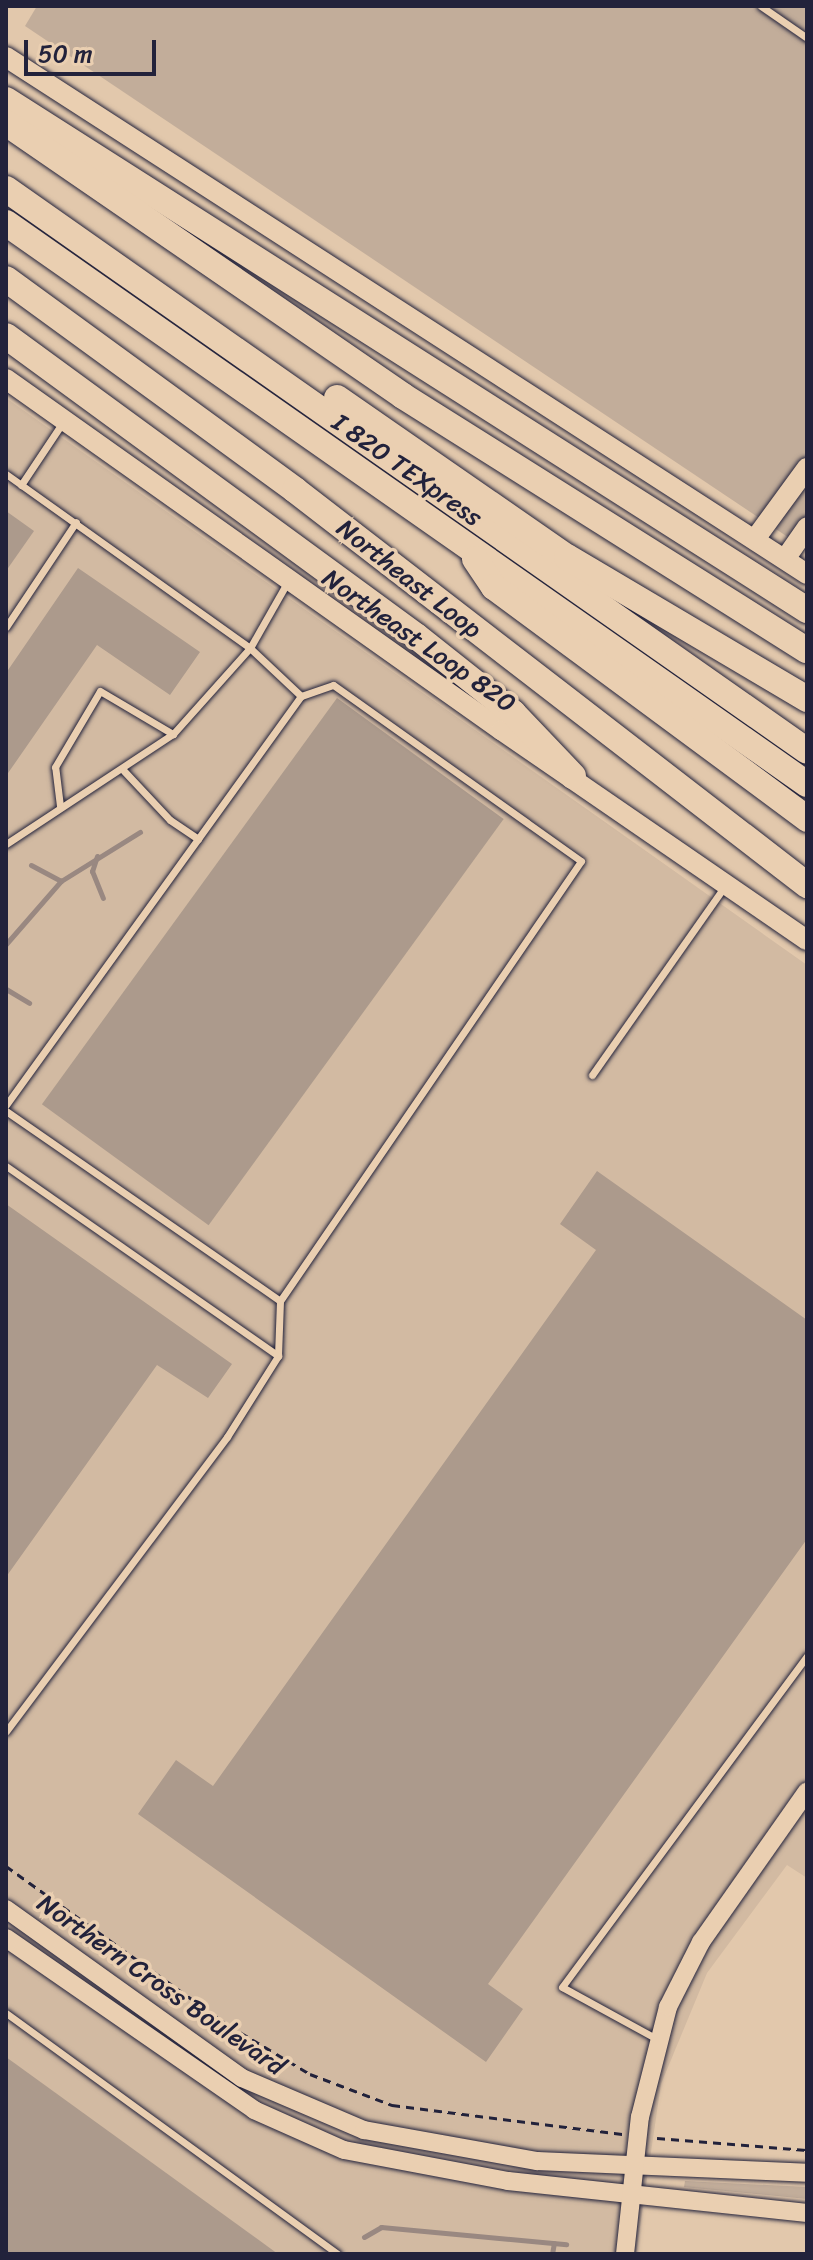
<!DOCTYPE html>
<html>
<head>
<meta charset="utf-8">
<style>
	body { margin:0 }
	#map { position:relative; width:813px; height:2260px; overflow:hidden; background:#e2c8ac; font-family:Sriracha,sans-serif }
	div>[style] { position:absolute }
	.built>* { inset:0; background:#d2baa2 }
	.green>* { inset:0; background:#c2ad9a }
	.stream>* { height:5px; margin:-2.5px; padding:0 2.5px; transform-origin:2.5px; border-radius:2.5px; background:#998881 }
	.building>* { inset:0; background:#ac9a8c; transform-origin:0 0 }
	.path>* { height:3px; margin-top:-1.5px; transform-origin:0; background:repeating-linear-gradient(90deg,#22223b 0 8px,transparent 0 14px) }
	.roads { filter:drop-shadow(0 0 2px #22223b) drop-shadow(0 0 2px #22223b) }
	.service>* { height:7px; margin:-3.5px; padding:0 3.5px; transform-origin:3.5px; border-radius:3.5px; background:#eacfb1 }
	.tertiary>* { height:18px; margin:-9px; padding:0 9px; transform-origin:9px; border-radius:9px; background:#eacfb1 }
	.secondary>* { height:20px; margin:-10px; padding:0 10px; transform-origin:10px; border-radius:10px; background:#eacfb1 }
	.motorway>* { height:26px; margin:-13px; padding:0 13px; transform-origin:13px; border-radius:13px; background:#eacfb1 }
	span { translate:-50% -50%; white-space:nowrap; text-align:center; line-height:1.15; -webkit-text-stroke:7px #eacfb1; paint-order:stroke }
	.street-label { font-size:26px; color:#22223b }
	.frame { position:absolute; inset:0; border:8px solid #22223b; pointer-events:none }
	.scale { position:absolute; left:24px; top:40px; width:132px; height:36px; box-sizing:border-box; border:4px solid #22223b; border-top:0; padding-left:10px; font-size:24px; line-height:28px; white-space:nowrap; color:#22223b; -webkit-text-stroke:6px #eacfb1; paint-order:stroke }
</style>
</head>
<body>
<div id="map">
	<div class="built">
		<i style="clip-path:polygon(6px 398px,807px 965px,807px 1878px,787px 1865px,707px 1973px,661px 2084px,636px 2254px,6px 2254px)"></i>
	</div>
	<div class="green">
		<i style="clip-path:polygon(37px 6px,807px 6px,807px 550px,25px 26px)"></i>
		<i style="clip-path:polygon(685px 2181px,807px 2187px,807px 2199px,684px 2187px)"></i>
	</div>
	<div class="stream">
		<i style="left:97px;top:856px;width:16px;rotate:108deg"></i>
		<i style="left:92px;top:871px;width:29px;rotate:68deg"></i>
		<i style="left:31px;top:865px;width:34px;rotate:28deg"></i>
		<i style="left:6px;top:944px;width:84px;rotate:-48.9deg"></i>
		<i style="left:61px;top:881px;width:93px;rotate:-31.8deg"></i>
		<i style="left:6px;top:989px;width:27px;rotate:31deg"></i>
		<i style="left:364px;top:2237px;width:20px;rotate:-30deg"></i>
		<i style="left:381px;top:2227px;width:186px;rotate:5.3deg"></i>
		<i style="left:552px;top:2254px;width:11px;rotate:-80deg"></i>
	</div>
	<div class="building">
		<i style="clip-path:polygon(6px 511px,34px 531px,6px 571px)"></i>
		<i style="clip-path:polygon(78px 568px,200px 652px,170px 695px,97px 645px,6px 776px,6px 673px)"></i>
		<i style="left:337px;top:698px;width:206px;height:502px;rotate:36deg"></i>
		<i style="clip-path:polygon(597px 1171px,807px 1320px,807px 1539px,488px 1984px,523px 2009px,486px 2062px,138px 1814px,176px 1760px,213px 1786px,596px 1250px,560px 1224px)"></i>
		<i style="clip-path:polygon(6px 1204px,232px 1364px,208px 1398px,157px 1365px,6px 1577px)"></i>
		<i style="clip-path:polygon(6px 2057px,278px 2254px,6px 2254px)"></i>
	</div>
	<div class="path">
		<i style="left:6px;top:1866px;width:273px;rotate:35.6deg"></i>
		<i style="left:228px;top:2025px;width:96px;rotate:30.9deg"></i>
		<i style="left:310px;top:2074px;width:88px;rotate:20.7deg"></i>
		<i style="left:392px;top:2105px;width:232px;rotate:7.2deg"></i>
		<i style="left:657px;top:2138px;width:150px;rotate:4.6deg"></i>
	</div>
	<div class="roads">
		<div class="service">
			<i style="left:761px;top:6px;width:56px;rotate:34.8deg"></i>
			<i style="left:6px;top:474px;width:300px;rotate:35.5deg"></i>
			<i style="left:250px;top:648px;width:70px;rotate:43.3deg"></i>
			<i style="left:301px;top:696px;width:504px;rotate:125.8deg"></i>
			<i style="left:21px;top:485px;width:76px;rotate:-56.3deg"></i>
			<i style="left:6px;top:627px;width:126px;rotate:-56.3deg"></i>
			<i style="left:124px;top:771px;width:67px;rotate:46.8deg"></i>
			<i style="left:170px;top:820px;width:34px;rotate:34deg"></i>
			<i style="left:60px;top:806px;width:39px;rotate:-97deg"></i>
			<i style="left:55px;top:767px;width:88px;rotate:-59.4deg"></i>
			<i style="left:100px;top:691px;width:85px;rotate:30.5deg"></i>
			<i style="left:6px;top:844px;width:200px;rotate:-33.4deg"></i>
			<i style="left:173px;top:734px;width:115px;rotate:-48.2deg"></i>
			<i style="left:250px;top:648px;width:75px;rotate:-60.4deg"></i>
			<i style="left:592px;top:1075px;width:230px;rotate:-54.9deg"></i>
			<i style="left:6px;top:1111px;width:333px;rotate:34.7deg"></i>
			<i style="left:280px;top:1301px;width:55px;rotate:92.1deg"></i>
			<i style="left:278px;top:1356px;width:96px;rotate:122.2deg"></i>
			<i style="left:227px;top:1437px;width:368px;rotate:126.9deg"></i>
			<i style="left:6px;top:1166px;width:332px;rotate:34.9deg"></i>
			<i style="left:280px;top:1301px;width:533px;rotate:-55.62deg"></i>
			<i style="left:581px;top:861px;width:304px;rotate:-144.6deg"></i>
			<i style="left:333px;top:685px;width:34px;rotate:161deg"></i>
			<i style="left:6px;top:2013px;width:410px;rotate:36deg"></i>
			<i style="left:657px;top:2039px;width:108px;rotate:-151.3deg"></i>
			<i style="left:562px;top:1987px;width:412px;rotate:-53.5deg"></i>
		</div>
		<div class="tertiary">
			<i style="left:6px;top:1909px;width:290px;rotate:35.6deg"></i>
			<i style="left:242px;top:2078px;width:133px;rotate:23.1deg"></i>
			<i style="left:364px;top:2130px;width:176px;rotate:10.2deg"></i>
			<i style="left:537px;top:2161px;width:270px;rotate:2.5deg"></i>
			<i style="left:6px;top:1938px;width:302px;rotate:34.7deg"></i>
			<i style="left:254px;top:2110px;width:98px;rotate:24deg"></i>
			<i style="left:344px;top:2150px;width:167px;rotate:10.7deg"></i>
			<i style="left:508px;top:2181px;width:301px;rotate:6.1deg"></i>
			<i style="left:625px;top:2254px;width:138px;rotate:-83.8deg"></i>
			<i style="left:640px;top:2117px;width:114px;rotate:-75.7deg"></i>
			<i style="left:668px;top:2007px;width:73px;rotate:-63.1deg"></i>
			<i style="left:701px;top:1942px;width:184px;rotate:-54.9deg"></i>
		</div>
		<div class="secondary">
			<i style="left:6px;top:57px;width:953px;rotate:32.84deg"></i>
			<i style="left:6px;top:379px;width:607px;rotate:35.34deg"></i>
			<i style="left:501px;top:730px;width:371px;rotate:34.5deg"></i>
			<i style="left:755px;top:539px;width:88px;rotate:-53.8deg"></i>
			<i style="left:785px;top:559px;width:39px;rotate:-55deg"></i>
		</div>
		<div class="motorway">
			<i style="left:6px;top:100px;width:950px;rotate:32.49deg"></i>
			<i style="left:6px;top:123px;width:482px;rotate:34.5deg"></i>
			<i style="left:403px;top:396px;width:477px;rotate:32.2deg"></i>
			<i style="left:6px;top:189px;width:978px;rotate:35.05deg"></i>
			<i style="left:6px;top:223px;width:978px;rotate:35.01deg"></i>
			<i style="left:6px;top:279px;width:358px;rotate:36.1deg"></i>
			<i style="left:295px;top:490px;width:647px;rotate:37.65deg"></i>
			<i style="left:6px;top:336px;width:508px;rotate:36.19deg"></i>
			<i style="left:416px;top:636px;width:124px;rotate:38.4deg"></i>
			<i style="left:513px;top:713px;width:87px;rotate:46.4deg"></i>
			<i style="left:337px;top:398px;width:280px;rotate:34.7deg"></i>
			<i style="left:567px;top:557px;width:279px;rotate:30.6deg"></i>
			<i style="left:475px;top:559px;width:34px;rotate:56deg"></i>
			<i style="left:494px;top:587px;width:390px;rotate:36.5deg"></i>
		</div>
	</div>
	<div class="street-label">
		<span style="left:407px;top:470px;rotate:35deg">I 820 TEXpress</span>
		<span style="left:409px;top:579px;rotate:38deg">Northeast Loop</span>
		<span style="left:419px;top:641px;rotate:35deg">Northeast Loop 820</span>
		<span style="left:161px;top:1985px;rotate:35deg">Northern Cross Boulevard</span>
	</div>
	<div class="frame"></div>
	<div class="scale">50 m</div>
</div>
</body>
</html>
